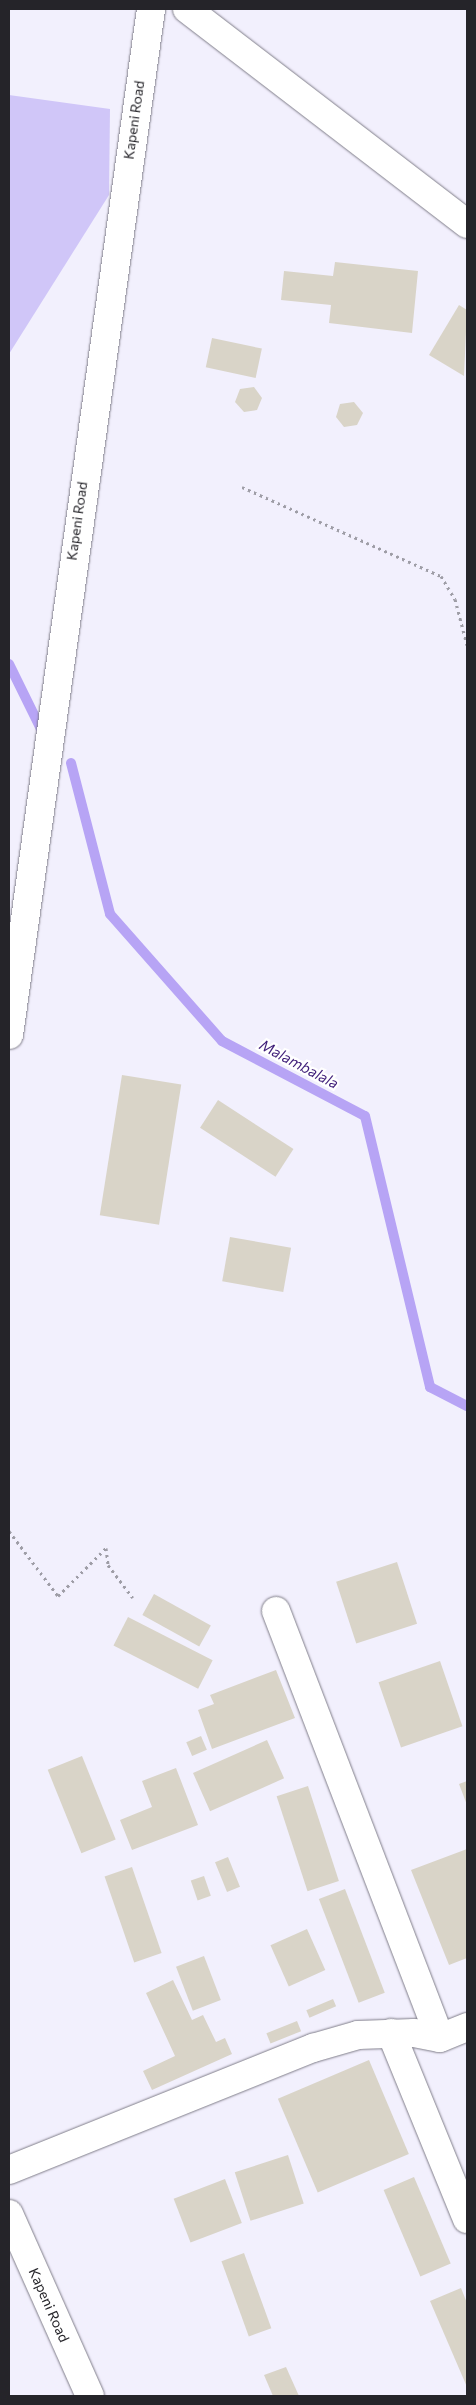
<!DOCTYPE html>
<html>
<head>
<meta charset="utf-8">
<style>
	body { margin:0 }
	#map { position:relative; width:476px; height:2405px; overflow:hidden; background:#f2f0fd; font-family:Commissioner,sans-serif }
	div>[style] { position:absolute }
	.green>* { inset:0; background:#d0c6f8 }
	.stream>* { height:10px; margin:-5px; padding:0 5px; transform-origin:5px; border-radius:5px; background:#b7a4f5 }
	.building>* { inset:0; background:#d9d4c8; transform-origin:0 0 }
	.path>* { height:3px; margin-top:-1.5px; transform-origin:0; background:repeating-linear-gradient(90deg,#9e9da6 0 2.5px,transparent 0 6.5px) }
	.roads { filter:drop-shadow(0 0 1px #807e8a) drop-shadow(0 0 1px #807e8a) }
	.street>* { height:28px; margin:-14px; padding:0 14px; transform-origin:14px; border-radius:14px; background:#fff }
	.secondary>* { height:28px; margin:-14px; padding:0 14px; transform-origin:14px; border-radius:14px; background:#fff }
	span { translate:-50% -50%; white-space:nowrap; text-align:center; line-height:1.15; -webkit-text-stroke:4.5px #fff; paint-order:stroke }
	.street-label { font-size:14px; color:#252429 }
	.water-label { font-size:15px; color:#3f1e79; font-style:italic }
	.frame { position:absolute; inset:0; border:10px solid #252429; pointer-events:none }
</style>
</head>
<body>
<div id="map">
	<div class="green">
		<i style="clip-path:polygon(9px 95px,110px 109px,109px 195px,9px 354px)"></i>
	</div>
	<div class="stream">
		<i style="left:9px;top:664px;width:72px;rotate:63.8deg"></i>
		<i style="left:71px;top:763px;width:156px;rotate:75.5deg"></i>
		<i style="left:110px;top:914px;width:169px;rotate:48.6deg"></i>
		<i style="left:222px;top:1041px;width:161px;rotate:27.7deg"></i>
		<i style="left:365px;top:1116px;width:279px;rotate:76.5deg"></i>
		<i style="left:430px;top:1387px;width:42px;rotate:27.2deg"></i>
	</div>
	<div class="building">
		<i style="clip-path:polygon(335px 262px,418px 271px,412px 333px,329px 323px,331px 305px,281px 300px,284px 271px,333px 276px)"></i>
		<i style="clip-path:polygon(459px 305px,467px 310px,464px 376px,429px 355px)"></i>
		<i style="left:212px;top:338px;width:51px;height:30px;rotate:12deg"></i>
		<i style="clip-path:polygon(254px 387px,262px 398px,257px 410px,244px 412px,235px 402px,240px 389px)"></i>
		<i style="clip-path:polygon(354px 402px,363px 413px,357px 425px,344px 427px,336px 417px,340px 404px)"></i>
		<i style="left:122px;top:1075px;width:60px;height:142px;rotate:9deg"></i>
		<i style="left:218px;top:1100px;width:90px;height:33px;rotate:33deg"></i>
		<i style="left:230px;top:1237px;width:62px;height:45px;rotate:10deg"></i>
		<i style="left:397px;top:1562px;width:65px;height:64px;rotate:72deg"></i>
		<i style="left:154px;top:1594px;width:65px;height:24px;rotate:29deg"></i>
		<i style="left:128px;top:1617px;width:95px;height:32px;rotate:27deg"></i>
		<i style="left:440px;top:1661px;width:69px;height:65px;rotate:71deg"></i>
		<i style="clip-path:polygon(276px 1670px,295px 1718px,212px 1749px,198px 1710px,214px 1704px,210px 1695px)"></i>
		<i style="left:201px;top:1736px;width:15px;height:16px;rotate:67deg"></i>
		<i style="left:267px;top:1740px;width:42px;height:81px;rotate:66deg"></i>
		<i style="left:82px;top:1756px;width:90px;height:37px;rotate:68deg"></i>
		<i style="clip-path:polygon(176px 1768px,198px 1825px,132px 1850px,120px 1820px,152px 1807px,142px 1781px)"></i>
		<i style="clip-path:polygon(467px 1781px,467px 1805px,459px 1784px)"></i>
		<i style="left:308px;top:1786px;width:100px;height:33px;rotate:72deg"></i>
		<i style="clip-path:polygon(467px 1849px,467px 1958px,449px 1965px,411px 1870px)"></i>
		<i style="left:228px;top:1857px;width:32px;height:14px;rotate:68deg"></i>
		<i style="left:132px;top:1867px;width:91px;height:29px;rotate:71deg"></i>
		<i style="left:204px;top:1876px;width:21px;height:14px;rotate:71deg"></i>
		<i style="left:345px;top:1889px;width:111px;height:28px;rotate:69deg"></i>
		<i style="left:307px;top:1929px;width:45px;height:40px;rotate:66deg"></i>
		<i style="left:204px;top:1956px;width:47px;height:30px;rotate:69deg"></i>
		<i style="clip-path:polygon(173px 1980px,192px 2020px,203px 2015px,216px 2042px,225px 2038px,232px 2054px,152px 2090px,143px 2071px,175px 2056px,146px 1993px)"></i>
		<i style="left:333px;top:1999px;width:8px;height:29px;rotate:67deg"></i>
		<i style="left:297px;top:2021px;width:11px;height:33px;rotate:68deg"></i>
		<i style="left:369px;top:2060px;width:102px;height:99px;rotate:67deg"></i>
		<i style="left:288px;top:2155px;width:51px;height:56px;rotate:72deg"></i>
		<i style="left:414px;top:2177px;width:94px;height:33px;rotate:67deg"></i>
		<i style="left:225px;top:2179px;width:47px;height:55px;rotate:69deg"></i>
		<i style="left:244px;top:2253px;width:80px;height:24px;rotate:70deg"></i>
		<i style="clip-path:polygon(461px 2288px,467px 2303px,467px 2387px,430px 2301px)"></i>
		<i style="clip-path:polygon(286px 2367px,299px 2396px,273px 2396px,264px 2375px)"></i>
	</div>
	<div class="path">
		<i style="left:242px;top:487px;width:218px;rotate:24.1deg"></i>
		<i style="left:441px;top:576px;width:27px;rotate:59deg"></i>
		<i style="left:455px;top:599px;width:48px;rotate:75.4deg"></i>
		<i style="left:9px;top:1531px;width:81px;rotate:53deg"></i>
		<i style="left:58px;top:1596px;width:68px;rotate:-45deg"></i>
		<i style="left:106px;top:1548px;width:17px;rotate:83deg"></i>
		<i style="left:108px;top:1565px;width:41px;rotate:52.9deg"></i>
	</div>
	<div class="roads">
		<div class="street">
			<i style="left:187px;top:9px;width:353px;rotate:37.5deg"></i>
			<i style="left:276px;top:1611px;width:457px;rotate:69deg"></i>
			<i style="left:391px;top:2033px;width:201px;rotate:67.8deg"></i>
			<i style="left:9px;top:2170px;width:328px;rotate:-21.9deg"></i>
			<i style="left:313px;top:2048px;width:47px;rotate:-16.1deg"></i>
			<i style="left:358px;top:2035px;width:56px;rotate:-2deg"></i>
			<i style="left:414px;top:2033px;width:26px;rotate:11deg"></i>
			<i style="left:440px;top:2038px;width:29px;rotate:-22deg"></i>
		</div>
		<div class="secondary">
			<i style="left:9px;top:1035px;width:1036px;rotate:-82.12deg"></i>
			<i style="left:9px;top:2214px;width:199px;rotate:66deg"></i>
		</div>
	</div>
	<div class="street-label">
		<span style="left:134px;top:120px;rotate:-82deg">Kapeni Road</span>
		<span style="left:77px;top:521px;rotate:-82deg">Kapeni Road</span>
		<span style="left:49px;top:2305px;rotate:66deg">Kapeni Road</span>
	</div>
	<div class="water-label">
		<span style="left:299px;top:1064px;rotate:28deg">Malambalala</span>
	</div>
	<div class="frame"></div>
</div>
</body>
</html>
